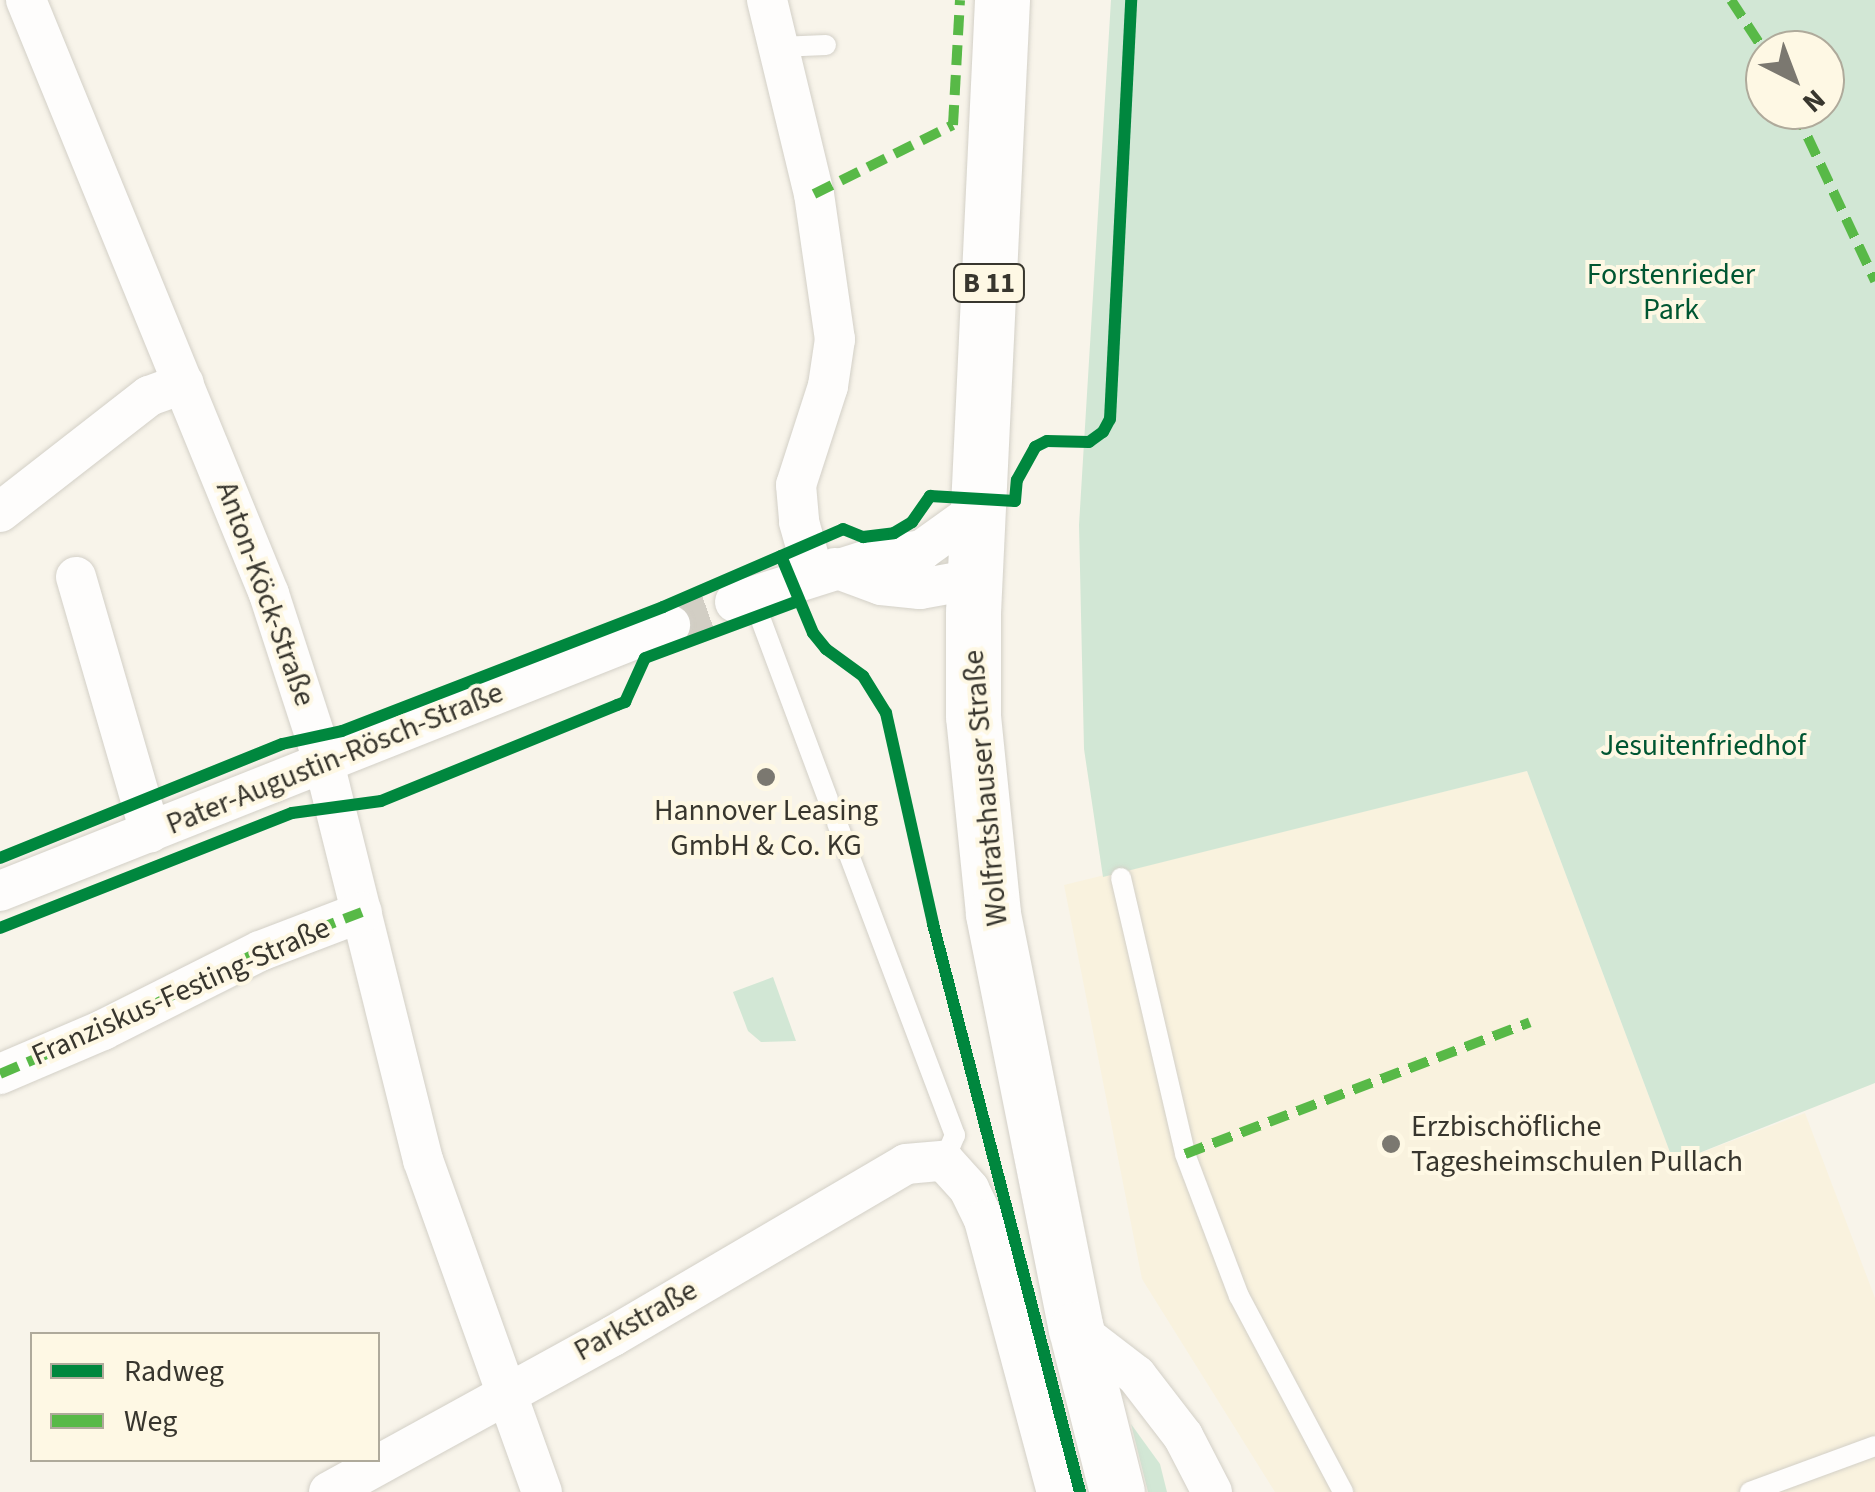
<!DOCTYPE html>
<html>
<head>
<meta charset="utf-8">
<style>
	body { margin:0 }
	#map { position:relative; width:1875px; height:1492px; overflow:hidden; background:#f8f4ea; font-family:"Source Sans 3",sans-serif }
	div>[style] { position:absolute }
	.built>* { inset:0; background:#f9f2de }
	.green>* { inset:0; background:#d2e7d5 }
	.minor-tunnel>* { height:40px; margin-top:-20px; transform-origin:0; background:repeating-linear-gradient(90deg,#d2cec4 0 40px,transparent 0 60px) }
	.roads { filter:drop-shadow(0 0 2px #d3d0c7) drop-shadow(0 0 2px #d3d0c7) }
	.service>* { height:20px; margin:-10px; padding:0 10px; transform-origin:10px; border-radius:10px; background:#fefdfc }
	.minor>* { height:40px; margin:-20px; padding:0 20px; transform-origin:20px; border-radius:20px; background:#fefdfc }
	.primary>* { height:55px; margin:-27.5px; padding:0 27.5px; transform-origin:27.5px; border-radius:27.5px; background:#fefdfc }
	.quiet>* { height:10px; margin-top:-5px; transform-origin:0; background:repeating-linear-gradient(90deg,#58b947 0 20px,transparent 0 30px) }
	.cycleway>* { height:12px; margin:-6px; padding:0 6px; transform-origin:6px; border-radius:6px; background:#00873e }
	.dots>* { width:28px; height:28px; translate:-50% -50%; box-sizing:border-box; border:5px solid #fef8e4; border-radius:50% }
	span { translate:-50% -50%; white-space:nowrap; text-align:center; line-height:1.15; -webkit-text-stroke:8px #fef8e4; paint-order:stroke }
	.shield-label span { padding:2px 8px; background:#fef8e4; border:2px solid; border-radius:8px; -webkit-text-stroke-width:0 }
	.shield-label { font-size:28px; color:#38362e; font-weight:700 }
	.park-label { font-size:30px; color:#005632 }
	.street-label { font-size:30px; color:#38362e }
	.poi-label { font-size:30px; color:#38362e }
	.left { translate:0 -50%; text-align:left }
	.legend { position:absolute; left:30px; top:1332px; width:350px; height:130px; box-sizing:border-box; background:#fef8e4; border:2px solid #afaa9b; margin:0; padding:12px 18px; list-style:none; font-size:30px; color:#38362e }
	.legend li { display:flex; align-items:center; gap:20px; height:50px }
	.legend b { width:50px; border:2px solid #afaa9b }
	.north { position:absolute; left:1745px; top:30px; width:100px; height:100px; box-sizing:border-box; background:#fef8e4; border:2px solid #afaa9b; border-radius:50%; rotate:138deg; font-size:28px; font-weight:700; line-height:40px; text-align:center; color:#38362e }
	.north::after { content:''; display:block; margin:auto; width:35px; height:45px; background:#7b7870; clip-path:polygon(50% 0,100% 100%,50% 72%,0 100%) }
</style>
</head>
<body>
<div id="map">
	<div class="built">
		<i style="clip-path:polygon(1527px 771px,1674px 1163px,1805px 1113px,1875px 1298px,1875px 1492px,1275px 1492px,1142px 1279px,1064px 885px)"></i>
	</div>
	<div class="green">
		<i style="clip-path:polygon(evenodd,1111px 0,1875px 0,1875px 1083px,1674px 1163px,1527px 771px,1103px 877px,1084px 749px,1079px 525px,1111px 0,1765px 50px,1825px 50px,1825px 110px,1765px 110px,1765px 50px)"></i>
		<i style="clip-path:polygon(773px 977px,796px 1041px,761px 1042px,748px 1031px,733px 992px)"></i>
		<i style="clip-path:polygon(1131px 1424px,1160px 1464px,1167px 1492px,1148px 1492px)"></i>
	</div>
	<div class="minor-tunnel">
		<i style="left:670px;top:625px;width:69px;rotate:-19.5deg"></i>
	</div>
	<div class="roads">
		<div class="service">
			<i style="left:779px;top:47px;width:47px;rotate:-2.4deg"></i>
			<i style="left:752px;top:596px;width:217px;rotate:69.5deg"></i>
			<i style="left:837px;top:823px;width:334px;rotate:69.3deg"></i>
			<i style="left:955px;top:1135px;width:28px;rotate:113deg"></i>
			<i style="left:1121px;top:878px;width:283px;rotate:76.9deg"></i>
			<i style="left:1185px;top:1154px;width:152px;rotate:69.2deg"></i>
			<i style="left:1239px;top:1296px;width:222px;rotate:62deg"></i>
			<i style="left:1750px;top:1492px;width:133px;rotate:-20.2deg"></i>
		</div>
		<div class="minor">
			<i style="left:26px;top:0;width:642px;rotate:67.75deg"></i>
			<i style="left:269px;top:594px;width:178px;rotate:72deg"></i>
			<i style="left:324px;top:763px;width:409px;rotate:76deg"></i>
			<i style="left:423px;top:1160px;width:353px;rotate:70.3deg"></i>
			<i style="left:767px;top:0;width:200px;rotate:76.4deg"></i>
			<i style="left:814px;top:194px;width:147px;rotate:81.8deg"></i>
			<i style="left:835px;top:339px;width:48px;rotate:98.5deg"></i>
			<i style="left:828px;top:386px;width:104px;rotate:107.9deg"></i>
			<i style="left:796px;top:485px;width:37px;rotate:85deg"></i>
			<i style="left:799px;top:522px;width:55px;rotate:74.2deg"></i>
			<i style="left:0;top:512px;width:189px;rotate:-37.9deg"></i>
			<i style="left:149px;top:396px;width:37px;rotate:-20deg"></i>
			<i style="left:835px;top:568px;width:49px;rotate:20.3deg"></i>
			<i style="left:881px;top:585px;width:39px;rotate:6deg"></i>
			<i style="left:920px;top:589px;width:56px;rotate:-10.3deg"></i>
			<i style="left:76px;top:577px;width:266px;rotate:73.8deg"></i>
			<i style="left:735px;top:602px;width:149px;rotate:-17.6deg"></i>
			<i style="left:877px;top:557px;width:46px;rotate:-8.8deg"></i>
			<i style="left:922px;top:550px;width:70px;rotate:-35.7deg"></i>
			<i style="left:0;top:891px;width:721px;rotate:-21.65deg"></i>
			<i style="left:0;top:1074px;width:112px;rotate:-23.1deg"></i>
			<i style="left:103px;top:1030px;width:176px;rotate:-26.7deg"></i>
			<i style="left:260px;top:951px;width:109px;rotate:-20.9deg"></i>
			<i style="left:1076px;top:1329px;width:76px;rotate:37.5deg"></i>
			<i style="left:1136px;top:1375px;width:77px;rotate:52.4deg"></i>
			<i style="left:1183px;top:1436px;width:63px;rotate:62.6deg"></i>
			<i style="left:329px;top:1492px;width:324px;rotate:-28.8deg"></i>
			<i style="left:613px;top:1336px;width:340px;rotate:-30.4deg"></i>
			<i style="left:906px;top:1164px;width:38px;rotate:-5deg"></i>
			<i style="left:944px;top:1161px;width:38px;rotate:48deg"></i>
			<i style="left:969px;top:1189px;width:34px;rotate:64deg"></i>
			<i style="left:984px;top:1220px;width:282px;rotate:75deg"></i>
		</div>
		<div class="primary">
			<i style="left:1002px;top:0;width:614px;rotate:92.71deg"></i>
			<i style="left:973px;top:613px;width:103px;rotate:90deg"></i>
			<i style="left:973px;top:716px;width:199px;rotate:84.2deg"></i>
			<i style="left:993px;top:914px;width:423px;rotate:78.7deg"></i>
			<i style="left:1076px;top:1329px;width:168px;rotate:75.9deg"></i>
		</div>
	</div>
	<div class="quiet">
		<i style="left:1731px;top:0;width:62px;rotate:56.8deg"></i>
		<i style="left:1795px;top:110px;width:189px;rotate:64.9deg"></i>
		<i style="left:814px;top:194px;width:155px;rotate:-26.4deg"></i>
		<i style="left:953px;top:125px;width:125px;rotate:-86.8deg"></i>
		<i style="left:0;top:1074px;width:112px;rotate:-23.1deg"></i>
		<i style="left:103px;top:1030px;width:176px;rotate:-26.7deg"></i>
		<i style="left:260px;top:951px;width:109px;rotate:-20.9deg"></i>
		<i style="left:1185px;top:1154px;width:369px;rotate:-20.9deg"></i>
	</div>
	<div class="cycleway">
		<i style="left:781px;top:556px;width:83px;rotate:67.4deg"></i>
		<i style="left:813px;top:633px;width:21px;rotate:51deg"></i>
		<i style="left:826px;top:649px;width:46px;rotate:36.1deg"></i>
		<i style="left:863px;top:676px;width:44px;rotate:58.1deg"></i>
		<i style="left:886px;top:713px;width:216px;rotate:77.4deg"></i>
		<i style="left:933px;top:924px;width:587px;rotate:75.49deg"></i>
		<i style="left:0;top:858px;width:304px;rotate:-22deg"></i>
		<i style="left:282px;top:744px;width:61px;rotate:-12.2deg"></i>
		<i style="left:342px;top:731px;width:344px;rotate:-21.1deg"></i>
		<i style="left:663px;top:607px;width:196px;rotate:-23.4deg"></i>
		<i style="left:843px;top:529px;width:22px;rotate:22deg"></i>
		<i style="left:863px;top:537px;width:31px;rotate:-7deg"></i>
		<i style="left:894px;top:533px;width:21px;rotate:-31deg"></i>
		<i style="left:912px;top:522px;width:32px;rotate:-55deg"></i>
		<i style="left:930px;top:496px;width:85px;rotate:3.4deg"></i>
		<i style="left:1015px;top:501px;width:21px;rotate:-85deg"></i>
		<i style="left:1017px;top:480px;width:38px;rotate:-61deg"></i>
		<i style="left:1035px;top:447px;width:13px;rotate:-27deg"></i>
		<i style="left:1047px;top:441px;width:42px;rotate:1.4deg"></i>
		<i style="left:1089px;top:442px;width:17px;rotate:-36deg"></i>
		<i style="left:1103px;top:432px;width:15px;rotate:-62deg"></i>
		<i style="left:1110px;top:419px;width:420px;rotate:-87.1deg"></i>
		<i style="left:0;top:928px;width:314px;rotate:-21.5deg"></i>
		<i style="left:292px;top:813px;width:90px;rotate:-7.7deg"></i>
		<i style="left:381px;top:801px;width:255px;rotate:-22.1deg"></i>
		<i style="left:617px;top:705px;width:9px;rotate:-21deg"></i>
		<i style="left:625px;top:702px;width:48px;rotate:-65.6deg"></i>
		<i style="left:645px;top:658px;width:163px;rotate:-20.4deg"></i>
	</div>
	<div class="dots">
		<i style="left:766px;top:777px;background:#7b7870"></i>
		<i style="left:1391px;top:1144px;background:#7b7870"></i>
	</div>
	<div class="shield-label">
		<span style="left:989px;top:283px">B 11</span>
	</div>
	<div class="park-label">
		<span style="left:1671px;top:292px">Forstenrieder<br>Park</span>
		<span style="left:1703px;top:746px">Jesuitenfriedhof</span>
	</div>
	<div class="street-label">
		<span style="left:265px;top:594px;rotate:70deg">Anton-Köck-Straße</span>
		<span style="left:335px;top:759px;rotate:-22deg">Pater-Augustin-Rösch-Straße</span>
		<span style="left:986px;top:788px;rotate:-95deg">Wolfratshauser Straße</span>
		<span style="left:181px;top:992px;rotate:-24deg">Franziskus-Festing-Straße</span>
		<span style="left:636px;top:1321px;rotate:-29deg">Parkstraße</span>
	</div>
	<div class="poi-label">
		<span style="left:766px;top:828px">Hannover Leasing<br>GmbH &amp; Co. KG</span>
		<span class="left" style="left:1411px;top:1144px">Erzbischöfliche<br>Tagesheimschulen Pullach</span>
	</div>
	<ul class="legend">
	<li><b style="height:12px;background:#00873e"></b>Radweg</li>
	<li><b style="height:12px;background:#58b947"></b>Weg</li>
	</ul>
	<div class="north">N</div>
</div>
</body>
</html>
